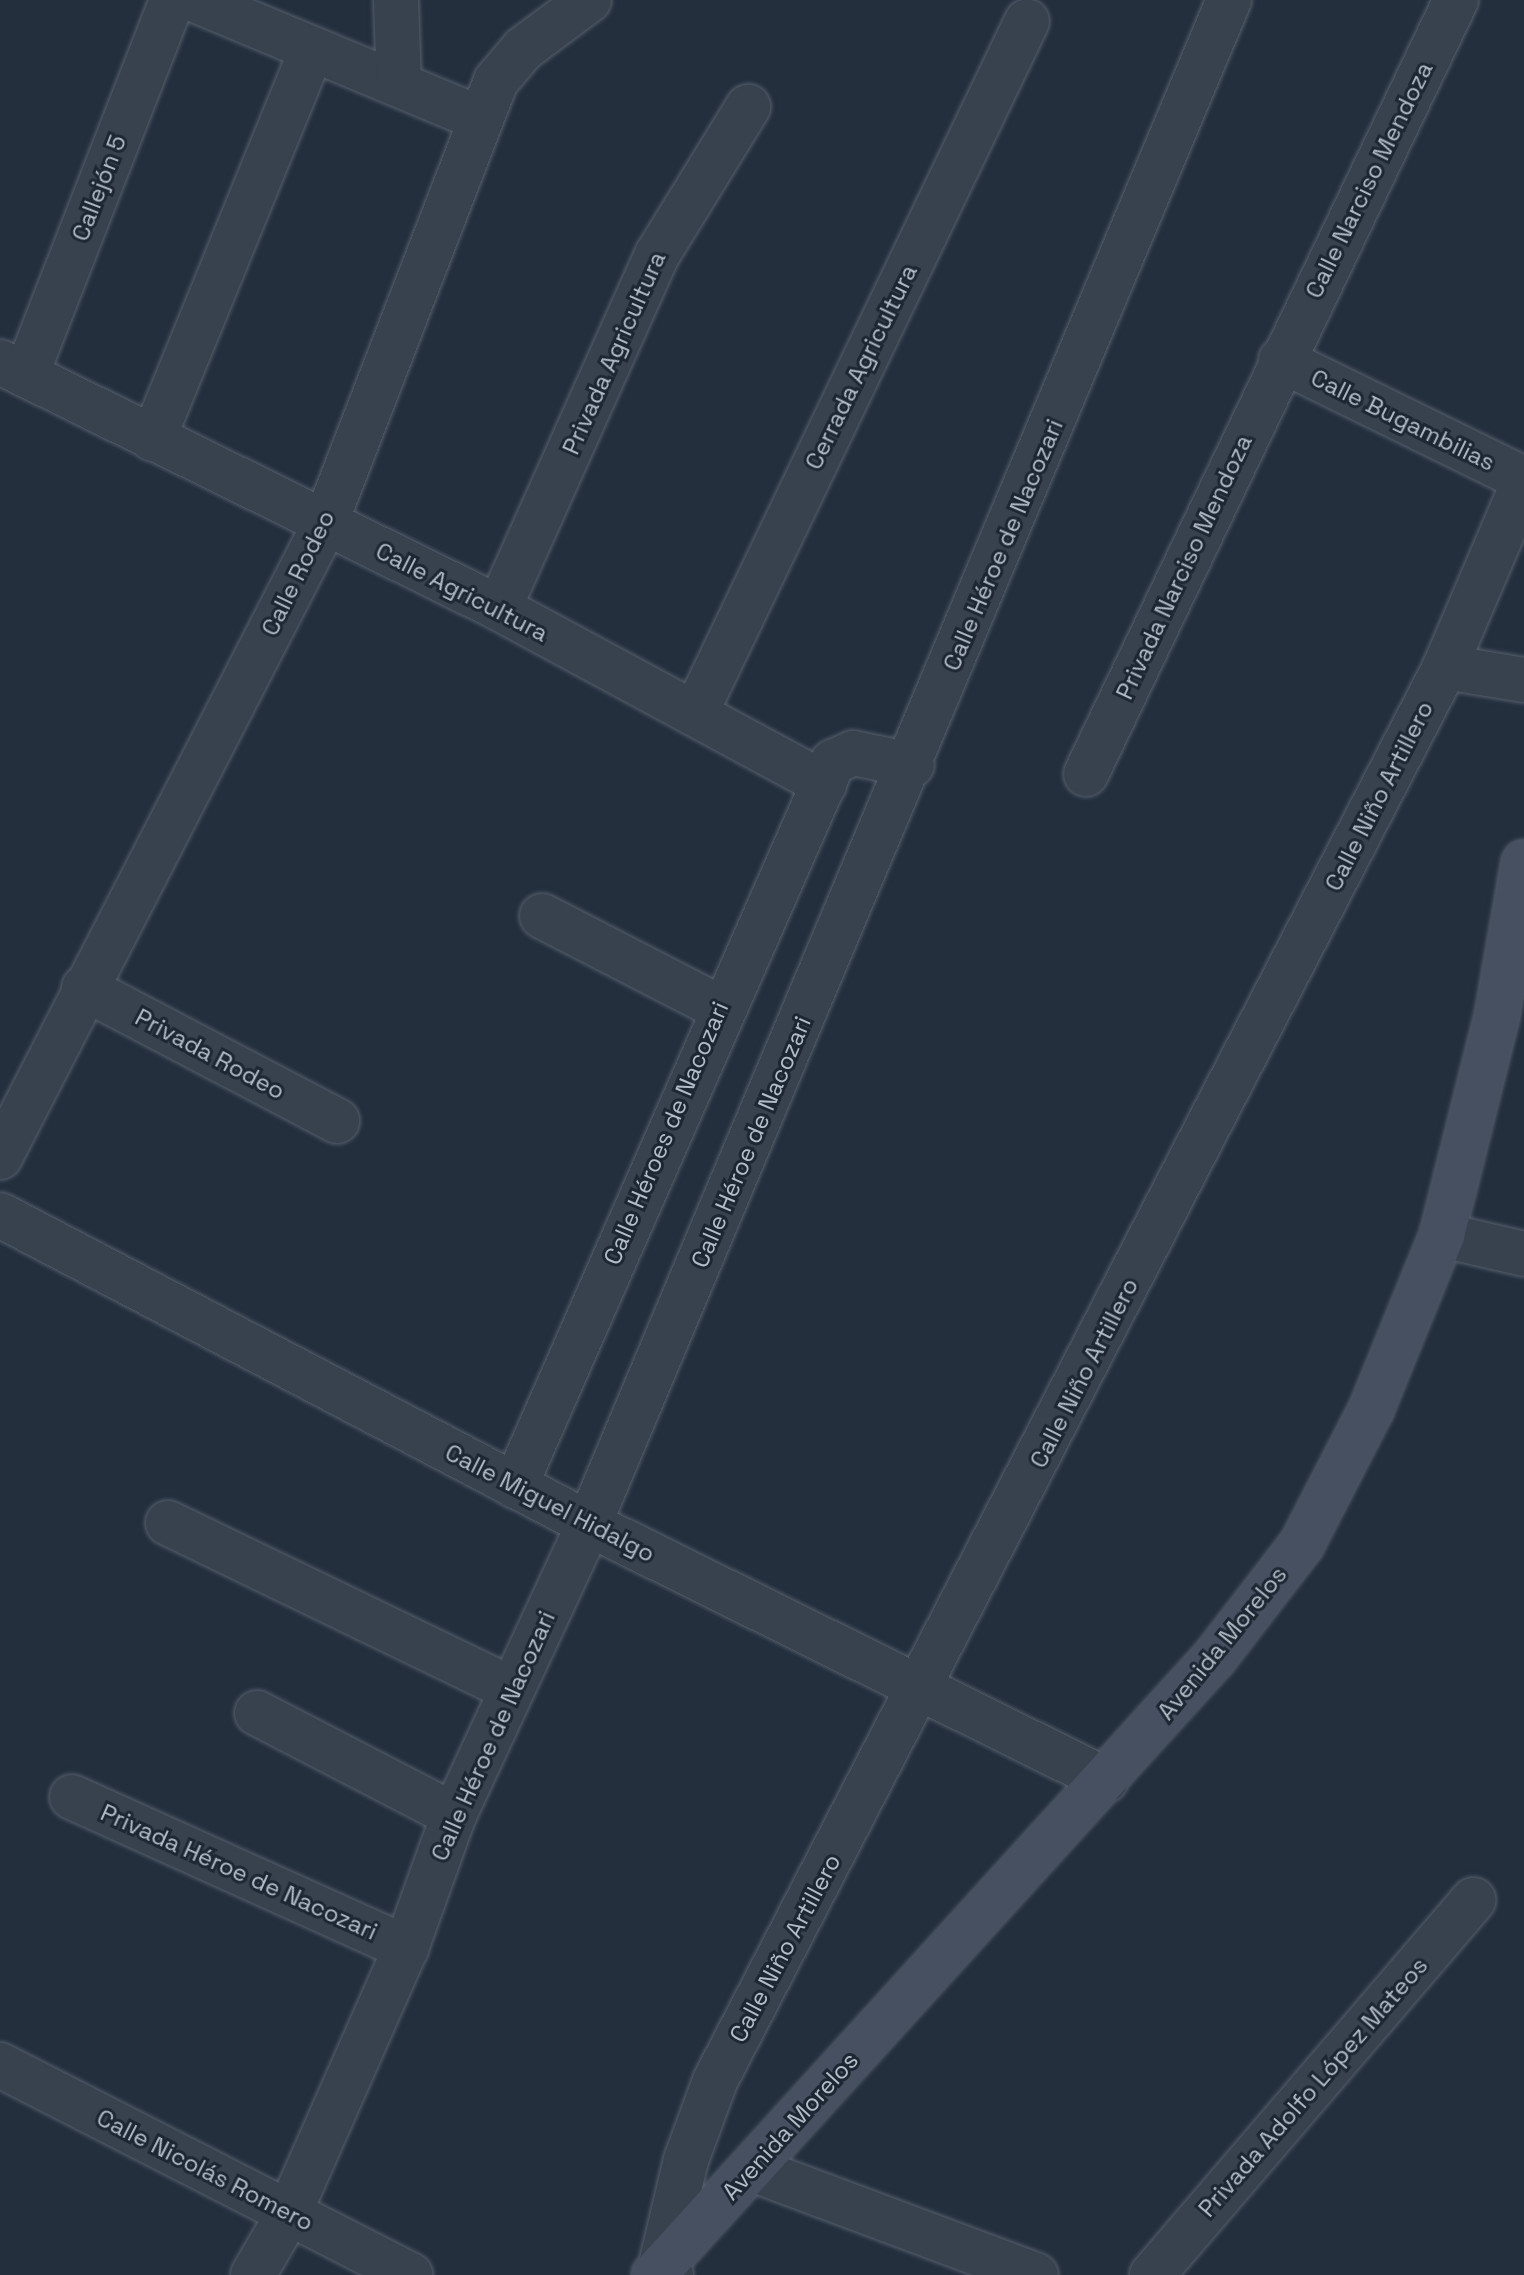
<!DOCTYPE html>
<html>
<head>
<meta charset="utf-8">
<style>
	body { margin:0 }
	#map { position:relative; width:1524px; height:2275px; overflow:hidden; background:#242f3e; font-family:"Space Grotesk",sans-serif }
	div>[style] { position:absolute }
	.roads { filter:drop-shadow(0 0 2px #565f6c) drop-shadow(0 0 2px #565f6c) }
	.minor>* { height:44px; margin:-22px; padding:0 22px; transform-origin:22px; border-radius:22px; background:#38414e }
	.secondary>* { height:44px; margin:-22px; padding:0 22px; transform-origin:22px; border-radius:22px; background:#465061 }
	span { translate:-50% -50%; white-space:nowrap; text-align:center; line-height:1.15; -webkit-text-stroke:6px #1d2633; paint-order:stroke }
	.street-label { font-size:24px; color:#b4bcc9 }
</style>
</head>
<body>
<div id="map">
	<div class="roads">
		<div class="minor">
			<i style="left:195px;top:0;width:310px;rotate:22.6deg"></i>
			<i style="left:396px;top:0;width:84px;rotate:88deg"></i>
			<i style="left:1281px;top:360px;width:271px;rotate:26.1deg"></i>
			<i style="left:0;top:362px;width:556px;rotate:26.24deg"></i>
			<i style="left:499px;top:608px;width:370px;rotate:28.4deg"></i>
			<i style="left:26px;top:375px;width:402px;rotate:-68.7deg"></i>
			<i style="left:153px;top:439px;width:421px;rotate:-67.8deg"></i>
			<i style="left:499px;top:608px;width:387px;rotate:-65.9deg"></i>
			<i style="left:657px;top:255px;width:174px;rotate:-58.4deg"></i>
			<i style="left:1445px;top:667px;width:80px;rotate:9.3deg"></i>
			<i style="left:695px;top:714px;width:768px;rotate:-64.4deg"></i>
			<i style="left:1086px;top:774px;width:858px;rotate:-64.45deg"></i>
			<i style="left:542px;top:916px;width:200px;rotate:27.3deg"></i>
			<i style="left:84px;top:988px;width:286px;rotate:27.7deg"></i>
			<i style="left:0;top:1157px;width:712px;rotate:-62.82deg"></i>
			<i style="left:325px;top:524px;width:475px;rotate:-68.9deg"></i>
			<i style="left:496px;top:81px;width:42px;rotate:-49.8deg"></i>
			<i style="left:523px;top:49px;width:82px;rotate:-36.6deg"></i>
			<i style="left:0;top:1215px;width:665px;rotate:27.68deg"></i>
			<i style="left:589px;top:1524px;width:577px;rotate:26.34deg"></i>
			<i style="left:1442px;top:1235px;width:84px;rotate:13deg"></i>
			<i style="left:515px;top:1486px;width:791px;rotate:-66.29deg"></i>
			<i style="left:833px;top:762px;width:22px;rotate:-24deg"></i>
			<i style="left:853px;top:753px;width:60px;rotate:11.5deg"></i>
			<i style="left:168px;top:1523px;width:381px;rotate:25.8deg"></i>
			<i style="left:257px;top:1713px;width:222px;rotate:27.4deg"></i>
			<i style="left:72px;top:1797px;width:367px;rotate:24.3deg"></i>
			<i style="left:0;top:2065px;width:461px;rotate:27.1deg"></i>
			<i style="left:752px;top:2169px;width:303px;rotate:20.5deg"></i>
			<i style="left:253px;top:2275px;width:72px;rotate:-59.9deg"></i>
			<i style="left:289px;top:2213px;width:290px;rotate:-66.2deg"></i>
			<i style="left:406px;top:1948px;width:141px;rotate:-70.2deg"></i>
			<i style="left:454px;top:1815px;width:321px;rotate:-65.1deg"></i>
			<i style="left:589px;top:1524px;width:1653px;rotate:-67.22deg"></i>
			<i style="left:671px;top:2275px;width:13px;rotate:-151deg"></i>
			<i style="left:660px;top:2269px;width:112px;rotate:-76.6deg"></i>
			<i style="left:686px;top:2160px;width:84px;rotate:-69.8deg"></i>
			<i style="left:715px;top:2081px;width:1591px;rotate:-62.69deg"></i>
			<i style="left:1445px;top:667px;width:201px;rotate:-66.9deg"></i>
			<i style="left:1152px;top:2275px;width:494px;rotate:-49.4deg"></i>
		</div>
		<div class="secondary">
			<i style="left:654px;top:2275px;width:835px;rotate:-47.77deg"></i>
			<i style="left:1215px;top:1657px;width:143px;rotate:-52.4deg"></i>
			<i style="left:1302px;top:1544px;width:151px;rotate:-62.8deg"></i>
			<i style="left:1371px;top:1410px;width:189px;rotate:-67.9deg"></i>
			<i style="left:1442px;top:1235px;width:226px;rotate:-75.9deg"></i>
			<i style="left:1497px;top:1016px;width:156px;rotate:-80.1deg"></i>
		</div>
	</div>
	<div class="street-label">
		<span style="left:1369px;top:180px;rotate:-64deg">Calle Narciso Mendoza</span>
		<span style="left:99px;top:188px;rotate:-69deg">Callejón 5</span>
		<span style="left:614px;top:353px;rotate:-66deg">Privada Agricultura</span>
		<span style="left:861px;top:367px;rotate:-64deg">Cerrada Agricultura</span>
		<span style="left:1403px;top:420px;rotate:26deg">Calle Bugambilias</span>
		<span style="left:1003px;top:545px;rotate:-67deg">Calle Héroe de Nacozari</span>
		<span style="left:1184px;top:567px;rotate:-65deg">Privada Narciso Mendoza</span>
		<span style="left:298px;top:573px;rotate:-64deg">Calle Rodeo</span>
		<span style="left:462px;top:592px;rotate:27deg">Calle Agricultura</span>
		<span style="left:1379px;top:796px;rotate:-63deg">Calle Niño Artillero</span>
		<span style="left:210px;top:1054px;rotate:28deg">Privada Rodeo</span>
		<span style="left:666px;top:1133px;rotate:-67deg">Calle Héroes de Nacozari</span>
		<span style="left:751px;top:1142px;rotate:-67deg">Calle Héroe de Nacozari</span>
		<span style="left:1084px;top:1373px;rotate:-63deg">Calle Niño Artillero</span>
		<span style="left:550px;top:1503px;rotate:27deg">Calle Miguel Hidalgo</span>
		<span style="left:1222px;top:1643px;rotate:-51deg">Avenida Morelos</span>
		<span style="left:493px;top:1736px;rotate:-66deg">Calle Héroe de Nacozari</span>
		<span style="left:239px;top:1872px;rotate:24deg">Privada Héroe de Nacozari</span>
		<span style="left:785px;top:1948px;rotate:-62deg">Calle Niño Artillero</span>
		<span style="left:1313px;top:2087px;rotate:-49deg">Privada Adolfo López Mateos</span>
		<span style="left:790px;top:2126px;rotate:-48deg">Avenida Morelos</span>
		<span style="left:205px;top:2170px;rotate:27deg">Calle Nicolás Romero</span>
	</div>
</div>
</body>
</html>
